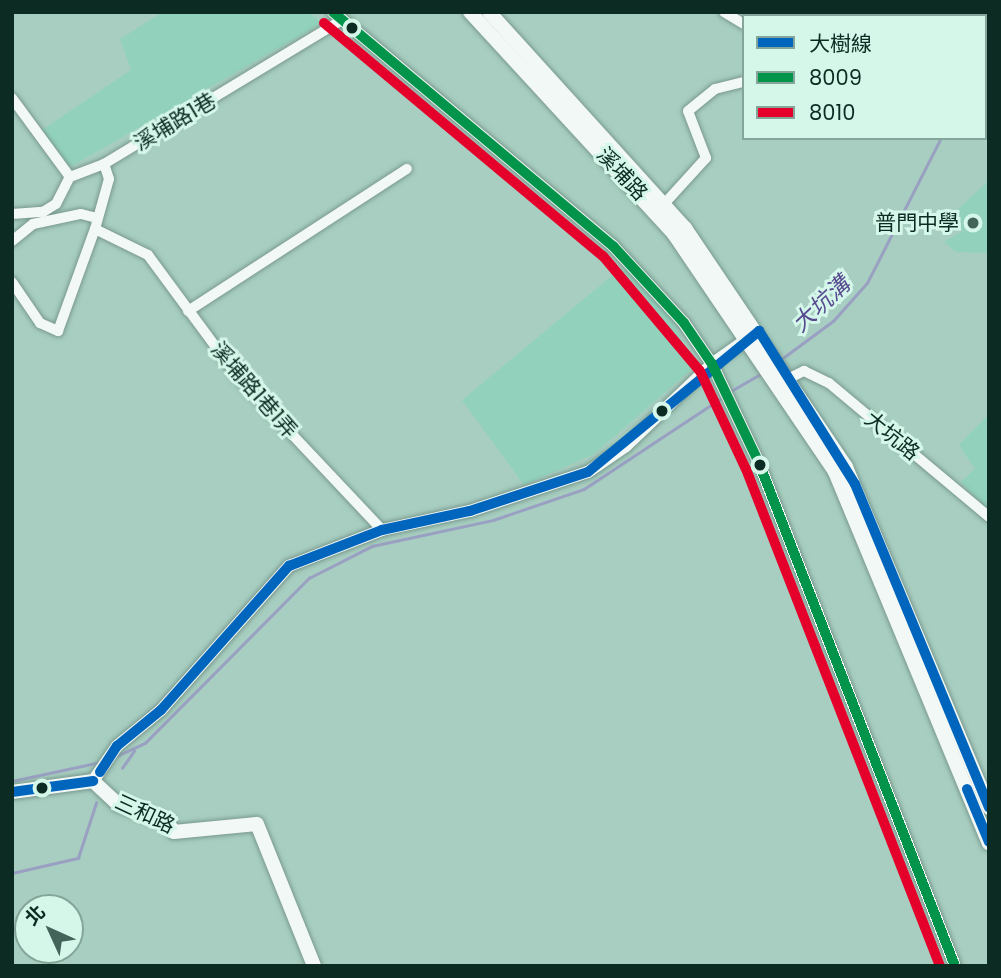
<!DOCTYPE html>
<html>
<head>
<meta charset="utf-8">
<style>
	body { margin:0 }
	#map { position:relative; width:1001px; height:978px; overflow:hidden; background:#a7cec0; font-family:Poppins,"Noto Sans TC",sans-serif }
	div>[style] { position:absolute }
	.built>* { inset:0; background:#92d2bc }
	.stream>* { height:2.5px; margin:-1.25px; padding:0 1.25px; transform-origin:1.25px; border-radius:1.25px; background:#9aa0c2 }
	.roads { filter:drop-shadow(0 0 2px #7a998e) drop-shadow(0 0 2px #7a998e) }
	.minor>* { height:10px; margin:-5px; padding:0 5px; transform-origin:5px; border-radius:5px; background:#f2f8f6 }
	.tertiary>* { height:12px; margin:-6px; padding:0 6px; transform-origin:6px; border-radius:6px; background:#f2f8f6 }
	.secondary>* { height:14px; margin:-7px; padding:0 7px; transform-origin:7px; border-radius:7px; background:#f2f8f6 }
	.primary>* { height:14px; margin:-7px; padding:0 7px; transform-origin:7px; border-radius:7px; background:#f2f8f6 }
	.bus-1>* { height:10px; margin:-5px; padding:0 5px; transform-origin:5px; border-radius:5px; background:#0065bd }
	.bus-2>* { height:10px; margin:-5px; padding:0 5px; transform-origin:5px; border-radius:5px; background:#02944a }
	.bus-3>* { height:10px; margin:-5px; padding:0 5px; transform-origin:5px; border-radius:5px; background:#e4002b }
	.dots>* { width:19px; height:19px; translate:-50% -50%; box-sizing:border-box; border:4px solid #d4f7ea; border-radius:50% }
	span { translate:-50% -50%; white-space:nowrap; text-align:center; line-height:1.15; -webkit-text-stroke:6px #d4f7ea; paint-order:stroke }
	.street-label { font-size:21px; color:#0c2b22 }
	.poi-label { font-size:21px; color:#0c2b22 }
	.right { translate:-100% -50%; text-align:right }
	.water-label { font-size:23px; color:#584b90; font-style:italic }
	.frame { position:absolute; inset:0; border:14px solid #0c2b22; pointer-events:none }
	.legend { position:absolute; left:742px; top:14px; width:245px; height:126px; box-sizing:border-box; background:#d4f7ea; border:2px solid #84a59a; margin:0; padding:9px 12px; list-style:none; font-size:21px; color:#0c2b22 }
	.legend li { display:flex; align-items:center; gap:14px; height:35px }
	.legend b { width:35px; border:2px solid #84a59a }
	.north { position:absolute; left:14px; top:894px; width:70px; height:70px; box-sizing:border-box; background:#d4f7ea; border:2px solid #84a59a; border-radius:50%; rotate:315deg; font-size:19px; font-weight:700; line-height:28px; text-align:center; color:#0c2b22 }
	.north::after { content:''; display:block; margin:auto; width:24px; height:32px; background:#426459; clip-path:polygon(50% 0,100% 100%,50% 72%,0 100%) }
</style>
</head>
<body>
<div id="map">
	<div class="built">
		<i style="clip-path:polygon(163px 12px,308px 12px,322px 23px,68px 168px,42px 130px,131px 70px,120px 39px)"></i>
		<i style="clip-path:polygon(989px 180px,989px 253px,956px 252px,944px 242px,963px 231px,951px 216px)"></i>
		<i style="clip-path:polygon(625px 265px,669px 314px,695px 366px,594px 454px,524px 485px,462px 400px)"></i>
		<i style="clip-path:polygon(989px 414px,989px 511px,961px 482px,975px 469px,959px 445px)"></i>
	</div>
	<div class="stream">
		<i style="left:981px;top:16px;width:4px;rotate:-63deg"></i>
		<i style="left:780px;top:360px;width:66px;rotate:-36.3deg"></i>
		<i style="left:833px;top:321px;width:51px;rotate:-48.2deg"></i>
		<i style="left:867px;top:283px;width:163px;rotate:-63deg"></i>
		<i style="left:731px;top:391px;width:34px;rotate:-30deg"></i>
		<i style="left:117px;top:756px;width:31px;rotate:-25deg"></i>
		<i style="left:145px;top:743px;width:233px;rotate:-45.2deg"></i>
		<i style="left:309px;top:578px;width:71px;rotate:-26.9deg"></i>
		<i style="left:372px;top:546px;width:124px;rotate:-12.1deg"></i>
		<i style="left:493px;top:520px;width:96px;rotate:-18.8deg"></i>
		<i style="left:584px;top:489px;width:167px;rotate:-33.5deg"></i>
		<i style="left:122px;top:768px;width:21px;rotate:-55deg"></i>
		<i style="left:12px;top:781px;width:91px;rotate:-12.1deg"></i>
		<i style="left:12px;top:873px;width:68px;rotate:-12.8deg"></i>
		<i style="left:78px;top:858px;width:58px;rotate:-71.9deg"></i>
	</div>
	<div class="roads">
		<div class="minor">
			<i style="left:724px;top:12px;width:23px;rotate:31deg"></i>
			<i style="left:12px;top:98px;width:98px;rotate:53.7deg"></i>
			<i style="left:665px;top:203px;width:61px;rotate:-47.7deg"></i>
			<i style="left:706px;top:158px;width:50px;rotate:-111deg"></i>
			<i style="left:688px;top:111px;width:35px;rotate:-39deg"></i>
			<i style="left:715px;top:89px;width:30px;rotate:-14deg"></i>
			<i style="left:12px;top:214px;width:31px;rotate:-4deg"></i>
			<i style="left:43px;top:212px;width:15px;rotate:-32deg"></i>
			<i style="left:56px;top:204px;width:30px;rotate:-63deg"></i>
			<i style="left:70px;top:177px;width:36px;rotate:-21deg"></i>
			<i style="left:104px;top:164px;width:278px;rotate:-31.2deg"></i>
			<i style="left:95px;top:229px;width:59px;rotate:26.1deg"></i>
			<i style="left:148px;top:255px;width:152px;rotate:53.6deg"></i>
			<i style="left:238px;top:377px;width:210px;rotate:46.7deg"></i>
			<i style="left:12px;top:241px;width:27px;rotate:-39deg"></i>
			<i style="left:33px;top:224px;width:49px;rotate:-11.8deg"></i>
			<i style="left:81px;top:214px;width:16px;rotate:14deg"></i>
			<i style="left:12px;top:282px;width:50px;rotate:55.7deg"></i>
			<i style="left:40px;top:323px;width:20px;rotate:24deg"></i>
			<i style="left:58px;top:331px;width:109px;rotate:-70.1deg"></i>
			<i style="left:95px;top:229px;width:52px;rotate:-74.4deg"></i>
			<i style="left:109px;top:179px;width:16px;rotate:-108deg"></i>
			<i style="left:188px;top:311px;width:261px;rotate:-33deg"></i>
			<i style="left:782px;top:382px;width:25px;rotate:-27deg"></i>
			<i style="left:804px;top:371px;width:28px;rotate:26deg"></i>
			<i style="left:829px;top:383px;width:209px;rotate:39.9deg"></i>
		</div>
		<div class="tertiary">
			<i style="left:333px;top:12px;width:365px;rotate:39.9deg"></i>
			<i style="left:613px;top:246px;width:105px;rotate:47.3deg"></i>
			<i style="left:684px;top:323px;width:50px;rotate:55.7deg"></i>
			<i style="left:712px;top:364px;width:110px;rotate:64.6deg"></i>
			<i style="left:759px;top:463px;width:540px;rotate:68.71deg"></i>
			<i style="left:93px;top:781px;width:42px;rotate:-55.6deg"></i>
			<i style="left:117px;top:746px;width:57px;rotate:-39.3deg"></i>
			<i style="left:161px;top:710px;width:193px;rotate:-48.4deg"></i>
			<i style="left:289px;top:566px;width:100px;rotate:-21.2deg"></i>
			<i style="left:382px;top:530px;width:90px;rotate:-12.2deg"></i>
			<i style="left:470px;top:511px;width:124px;rotate:-18.3deg"></i>
			<i style="left:588px;top:472px;width:46px;rotate:-34.4deg"></i>
			<i style="left:626px;top:446px;width:119px;rotate:-43.6deg"></i>
			<i style="left:712px;top:364px;width:52px;rotate:-35.5deg"></i>
		</div>
		<div class="secondary">
			<i style="left:12px;top:792px;width:82px;rotate:-7.7deg"></i>
			<i style="left:93px;top:781px;width:35px;rotate:43deg"></i>
			<i style="left:119px;top:805px;width:51px;rotate:19.5deg"></i>
			<i style="left:167px;top:822px;width:12px;rotate:55deg"></i>
			<i style="left:174px;top:832px;width:83px;rotate:-5.5deg"></i>
			<i style="left:257px;top:824px;width:153px;rotate:68.1deg"></i>
		</div>
		<div class="primary">
			<i style="left:470px;top:12px;width:301px;rotate:47.4deg"></i>
			<i style="left:674px;top:234px;width:287px;rotate:55.9deg"></i>
			<i style="left:835px;top:472px;width:402px;rotate:67.5deg"></i>
			<i style="left:489px;top:12px;width:292px;rotate:47.8deg"></i>
			<i style="left:685px;top:228px;width:288px;rotate:56deg"></i>
			<i style="left:846px;top:467px;width:370px;rotate:67.2deg"></i>
		</div>
	</div>
	<div class="bus-1">
		<i style="left:100px;top:772px;width:31px;rotate:-57deg"></i>
		<i style="left:117px;top:746px;width:57px;rotate:-39.3deg"></i>
		<i style="left:161px;top:710px;width:193px;rotate:-48.4deg"></i>
		<i style="left:289px;top:566px;width:100px;rotate:-21.2deg"></i>
		<i style="left:382px;top:530px;width:90px;rotate:-12.2deg"></i>
		<i style="left:470px;top:511px;width:124px;rotate:-18.3deg"></i>
		<i style="left:588px;top:472px;width:222px;rotate:-39.5deg"></i>
		<i style="left:759px;top:331px;width:181px;rotate:57.9deg"></i>
		<i style="left:855px;top:484px;width:350px;rotate:67.5deg"></i>
		<i style="left:967px;top:789px;width:57px;rotate:67.5deg"></i>
		<i style="left:12px;top:792px;width:82px;rotate:-7.7deg"></i>
	</div>
	<div class="bus-2">
		<i style="left:333px;top:12px;width:365px;rotate:39.9deg"></i>
		<i style="left:613px;top:246px;width:105px;rotate:47.3deg"></i>
		<i style="left:684px;top:323px;width:50px;rotate:55.7deg"></i>
		<i style="left:712px;top:364px;width:110px;rotate:64.6deg"></i>
		<i style="left:759px;top:463px;width:540px;rotate:68.71deg"></i>
	</div>
	<div class="bus-3">
		<i style="left:324px;top:23px;width:363px;rotate:39.9deg"></i>
		<i style="left:603px;top:256px;width:150px;rotate:49.9deg"></i>
		<i style="left:700px;top:371px;width:108px;rotate:64.9deg"></i>
		<i style="left:746px;top:469px;width:534px;rotate:68.68deg"></i>
	</div>
	<div class="dots">
		<i style="left:352px;top:28px;background:#0c2b22"></i>
		<i style="left:973px;top:223px;background:#426459"></i>
		<i style="left:662px;top:411px;background:#0c2b22"></i>
		<i style="left:760px;top:465px;background:#0c2b22"></i>
		<i style="left:42px;top:788px;background:#0c2b22"></i>
	</div>
	<div class="street-label">
		<span style="left:175px;top:122px;rotate:-31deg">溪埔路1巷</span>
		<span style="left:622px;top:174px;rotate:47deg">溪埔路</span>
		<span style="left:254px;top:390px;rotate:49deg">溪埔路1巷1弄</span>
		<span style="left:892px;top:436px;rotate:39deg">大坑路</span>
		<span style="left:145px;top:814px;rotate:25deg">三和路</span>
	</div>
	<div class="poi-label">
		<span class="right" style="left:959px;top:223px">普門中學</span>
	</div>
	<div class="water-label">
		<span style="left:821px;top:304px;rotate:-43deg">大坑溝</span>
	</div>
	<div class="frame"></div>
	<ul class="legend">
	<li><b style="height:9px;background:#0065bd"></b>大樹線</li>
	<li><b style="height:9px;background:#02944a"></b>8009</li>
	<li><b style="height:9px;background:#e4002b"></b>8010</li>
	</ul>
	<div class="north">北</div>
</div>
</body>
</html>
